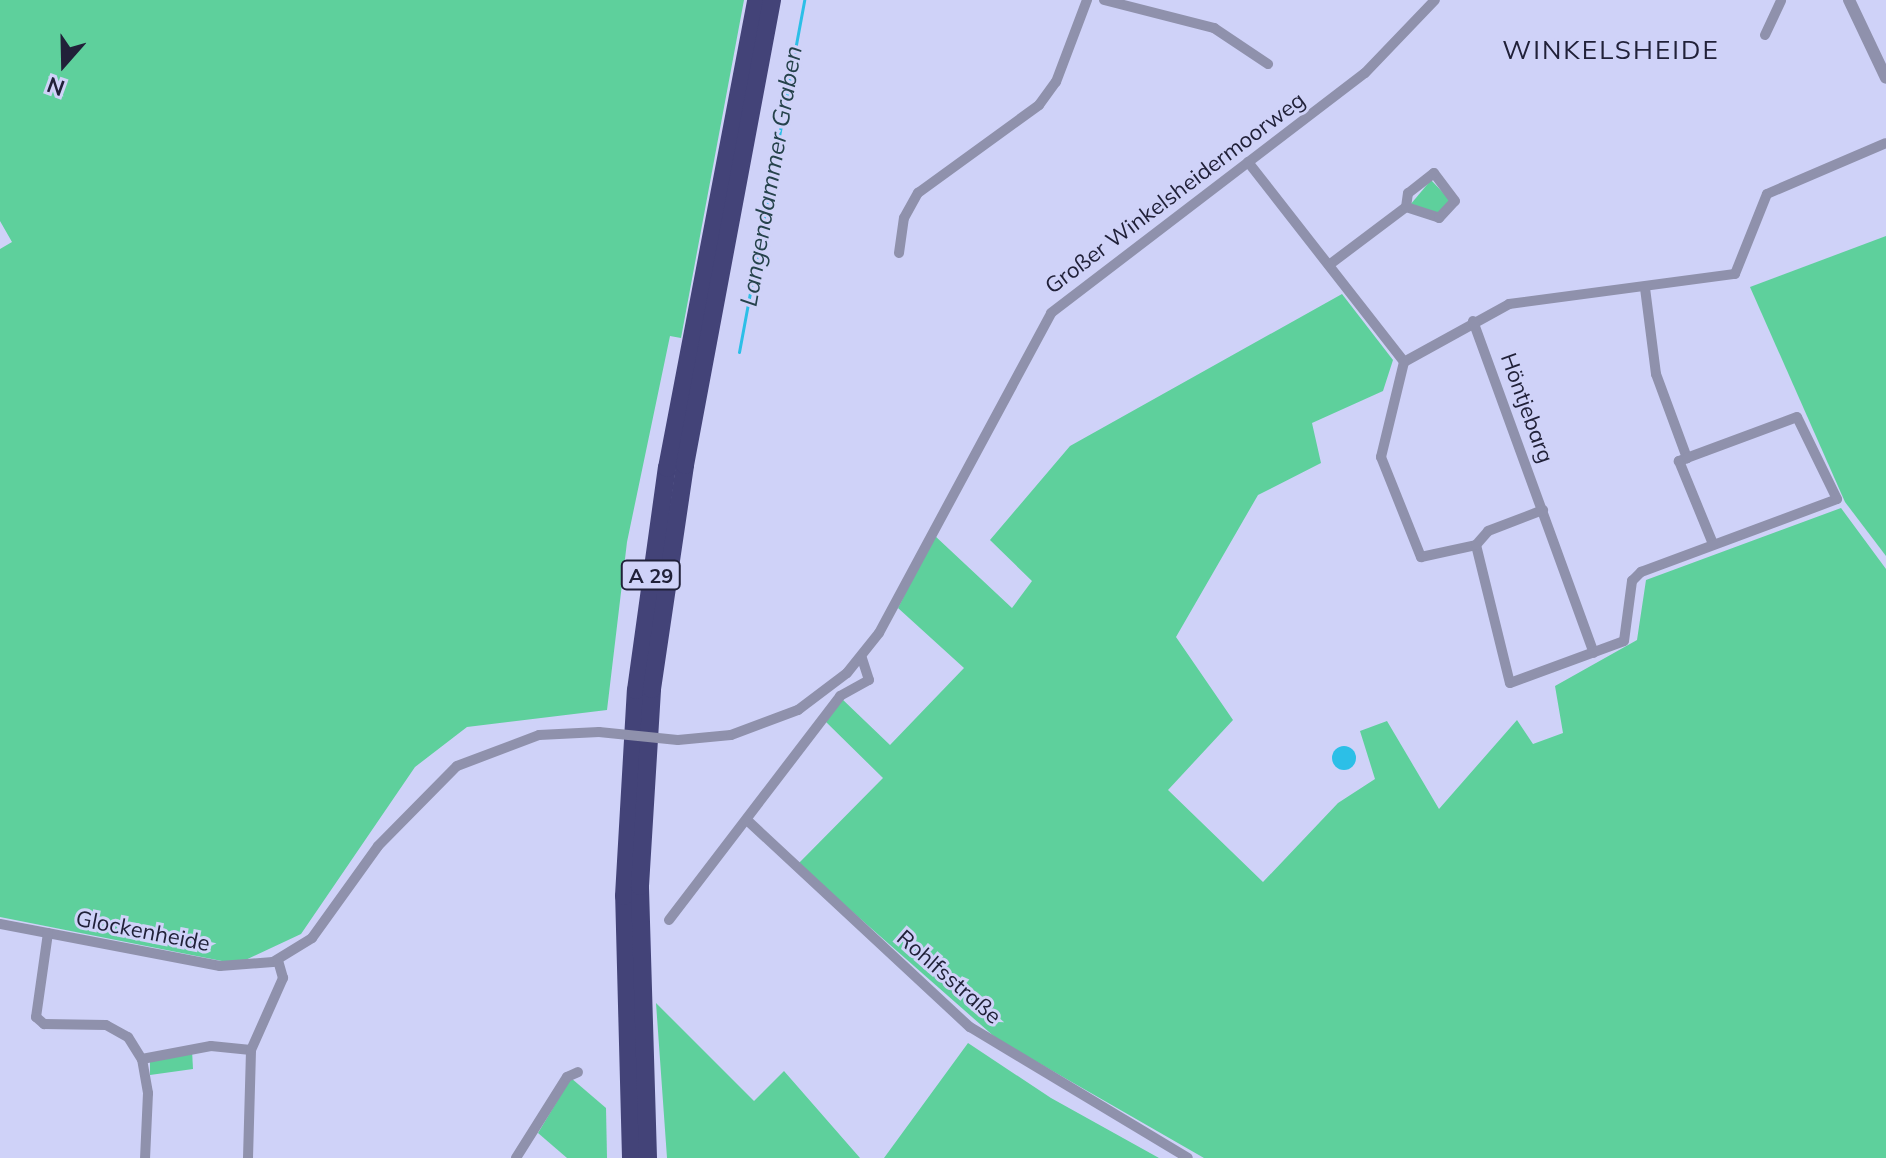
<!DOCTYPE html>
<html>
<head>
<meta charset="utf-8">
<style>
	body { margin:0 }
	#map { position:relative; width:1886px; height:1158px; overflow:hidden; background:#cfd2f8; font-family:Mulish,sans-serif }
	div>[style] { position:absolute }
	.green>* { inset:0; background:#5ed09c }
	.water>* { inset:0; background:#2cbfe7 }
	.round { border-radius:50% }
	.stream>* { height:3px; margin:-1.5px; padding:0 1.5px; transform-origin:1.5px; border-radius:1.5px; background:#2cbfe7 }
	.minor>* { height:10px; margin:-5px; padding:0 5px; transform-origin:5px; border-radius:5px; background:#8f91ac }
	.tertiary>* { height:12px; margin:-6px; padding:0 6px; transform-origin:6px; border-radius:6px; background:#8f91ac }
	.motorway>* { height:18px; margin:-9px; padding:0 9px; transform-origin:9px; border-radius:9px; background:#434378 }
	.minor-bridge>* { height:10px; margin:-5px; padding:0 5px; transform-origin:5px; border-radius:5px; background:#8f91ac }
	span { translate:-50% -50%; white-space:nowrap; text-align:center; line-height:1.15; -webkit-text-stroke:6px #cfd2f8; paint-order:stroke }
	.shield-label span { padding:2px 6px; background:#cfd2f8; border:2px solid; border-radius:6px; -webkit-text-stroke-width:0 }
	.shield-label { font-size:20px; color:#212139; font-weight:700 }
	.street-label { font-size:22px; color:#212139 }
	.water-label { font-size:24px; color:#25424b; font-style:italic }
	.quarter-label { font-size:26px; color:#212139; letter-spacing:2px }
	.north { position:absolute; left:24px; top:24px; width:80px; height:80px; -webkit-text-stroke:6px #cfd2f8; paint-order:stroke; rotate:200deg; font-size:22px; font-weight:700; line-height:32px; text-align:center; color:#212139 }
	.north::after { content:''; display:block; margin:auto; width:28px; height:36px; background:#212139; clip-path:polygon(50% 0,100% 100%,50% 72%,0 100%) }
</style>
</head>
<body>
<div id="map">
	<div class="green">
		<i style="clip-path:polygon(0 0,744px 0,681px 338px,670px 336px,627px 542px,607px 710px,467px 727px,415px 767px,301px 934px,237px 964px,0 917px,0 249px,12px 242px,0 221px)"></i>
		<i style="clip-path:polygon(1431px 180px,1451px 201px,1438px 213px,1410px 205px)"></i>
		<i style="clip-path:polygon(1886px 236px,1886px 556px,1845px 502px,1750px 287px)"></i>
		<i style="clip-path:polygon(1342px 294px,1393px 360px,1383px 391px,1312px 423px,1321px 463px,1258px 495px,1176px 637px,1233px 720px,1168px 790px,1263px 882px,1338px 803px,1375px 779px,1360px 731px,1387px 721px,1439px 809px,1517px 720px,1533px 744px,1563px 733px,1555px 686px,1637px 640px,1646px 580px,1841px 508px,1886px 569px,1886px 1158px,1204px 1158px,997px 1039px,798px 864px,883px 778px,825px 721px,841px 698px,890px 745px,964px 668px,898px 608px,934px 535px,1012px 608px,1032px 581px,990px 540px,1070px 446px)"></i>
		<i style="clip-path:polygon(656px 1003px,754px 1101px,784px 1071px,860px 1158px,667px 1158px)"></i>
		<i style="clip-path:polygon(968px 1043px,1051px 1098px,1159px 1158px,884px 1158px)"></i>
		<i style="clip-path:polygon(192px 1050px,193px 1069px,150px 1075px,150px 1060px)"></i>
		<i style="clip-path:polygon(571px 1078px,606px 1108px,607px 1158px,567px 1158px,538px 1133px)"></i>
	</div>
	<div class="water">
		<i class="round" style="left:1332px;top:746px;width:24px;height:24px"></i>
	</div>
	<div class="stream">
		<i style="left:739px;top:352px;width:358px;rotate:-79.5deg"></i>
	</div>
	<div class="minor">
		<i style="left:1104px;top:0;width:114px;rotate:14.3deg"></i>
		<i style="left:1214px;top:28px;width:65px;rotate:33.7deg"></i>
		<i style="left:1765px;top:35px;width:38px;rotate:-65deg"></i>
		<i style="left:1248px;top:162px;width:254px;rotate:52deg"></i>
		<i style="left:1404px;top:362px;width:120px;rotate:-28.9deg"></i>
		<i style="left:1509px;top:304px;width:228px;rotate:-7.6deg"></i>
		<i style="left:1735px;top:274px;width:86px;rotate:-68.2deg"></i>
		<i style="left:1767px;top:194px;width:129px;rotate:-23.2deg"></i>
		<i style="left:899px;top:253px;width:35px;rotate:-82deg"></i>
		<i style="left:904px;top:218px;width:29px;rotate:-61deg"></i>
		<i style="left:918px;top:193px;width:150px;rotate:-36deg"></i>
		<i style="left:1039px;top:105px;width:29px;rotate:-54deg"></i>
		<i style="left:1056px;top:82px;width:88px;rotate:-69.3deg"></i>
		<i style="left:1329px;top:265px;width:96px;rotate:-37deg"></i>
		<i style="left:1406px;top:207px;width:35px;rotate:18deg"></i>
		<i style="left:1439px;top:218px;width:23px;rotate:-47deg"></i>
		<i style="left:1455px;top:201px;width:35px;rotate:-127deg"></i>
		<i style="left:1434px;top:173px;width:33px;rotate:142deg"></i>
		<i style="left:1408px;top:193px;width:14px;rotate:98deg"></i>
		<i style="left:1645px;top:288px;width:87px;rotate:82.7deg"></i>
		<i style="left:1656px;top:374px;width:90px;rotate:69.7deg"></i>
		<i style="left:1687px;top:458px;width:9px;rotate:159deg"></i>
		<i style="left:1679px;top:461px;width:90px;rotate:67.7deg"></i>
		<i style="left:1473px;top:321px;width:353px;rotate:70deg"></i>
		<i style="left:1404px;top:362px;width:98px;rotate:103.6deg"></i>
		<i style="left:1381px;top:457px;width:108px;rotate:68.2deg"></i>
		<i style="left:1421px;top:557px;width:56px;rotate:-12.3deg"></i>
		<i style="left:1476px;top:545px;width:142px;rotate:76.2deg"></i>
		<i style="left:1510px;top:683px;width:121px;rotate:-20.2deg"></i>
		<i style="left:1624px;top:641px;width:61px;rotate:-82.4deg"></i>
		<i style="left:1632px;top:581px;width:13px;rotate:-45deg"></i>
		<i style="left:1641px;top:572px;width:209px;rotate:-20.4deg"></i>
		<i style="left:1837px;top:499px;width:91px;rotate:-116deg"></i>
		<i style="left:1797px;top:417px;width:117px;rotate:159.6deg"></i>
		<i style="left:1476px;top:545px;width:18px;rotate:-49deg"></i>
		<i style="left:1488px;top:531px;width:59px;rotate:-20.9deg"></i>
		<i style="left:678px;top:740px;width:53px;rotate:-5.4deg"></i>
		<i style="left:731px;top:735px;width:72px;rotate:-20.5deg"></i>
		<i style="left:798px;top:710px;width:61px;rotate:-37.1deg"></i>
		<i style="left:847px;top:673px;width:51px;rotate:-51.3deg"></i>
		<i style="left:879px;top:633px;width:363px;rotate:-61.7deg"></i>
		<i style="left:1051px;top:313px;width:395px;rotate:-37.4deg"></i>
		<i style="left:1365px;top:73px;width:101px;rotate:-46.2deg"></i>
		<i style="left:748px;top:821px;width:303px;rotate:42.9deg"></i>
		<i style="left:970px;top:1027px;width:254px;rotate:31deg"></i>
		<i style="left:669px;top:920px;width:282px;rotate:-52.6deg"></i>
		<i style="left:840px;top:696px;width:33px;rotate:-29deg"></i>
		<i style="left:869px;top:680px;width:23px;rotate:-108deg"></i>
		<i style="left:0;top:924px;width:224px;rotate:10.8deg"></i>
		<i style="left:220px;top:966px;width:53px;rotate:-4.3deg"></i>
		<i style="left:273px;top:962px;width:46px;rotate:-31.6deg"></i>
		<i style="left:312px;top:938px;width:113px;rotate:-54.3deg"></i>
		<i style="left:378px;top:846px;width:112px;rotate:-45.4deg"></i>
		<i style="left:457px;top:766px;width:88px;rotate:-20.7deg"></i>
		<i style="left:539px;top:735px;width:60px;rotate:-2.9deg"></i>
		<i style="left:48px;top:933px;width:85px;rotate:98.1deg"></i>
		<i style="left:36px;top:1017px;width:11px;rotate:41deg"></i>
		<i style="left:44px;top:1024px;width:62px;rotate:0.9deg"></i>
		<i style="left:106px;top:1025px;width:25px;rotate:29deg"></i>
		<i style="left:128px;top:1037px;width:26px;rotate:58deg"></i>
		<i style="left:142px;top:1059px;width:35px;rotate:80deg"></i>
		<i style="left:148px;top:1093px;width:65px;rotate:92.6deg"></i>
		<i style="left:142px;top:1059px;width:70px;rotate:-10.7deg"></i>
		<i style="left:211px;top:1046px;width:40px;rotate:5.7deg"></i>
		<i style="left:248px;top:1158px;width:108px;rotate:-88.4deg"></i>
		<i style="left:251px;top:1050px;width:79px;rotate:-66deg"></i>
		<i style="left:283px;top:978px;width:19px;rotate:-106deg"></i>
		<i style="left:516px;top:1158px;width:96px;rotate:-57.8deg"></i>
		<i style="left:567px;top:1077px;width:12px;rotate:-24deg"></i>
	</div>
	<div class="tertiary">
		<i style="left:1849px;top:0;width:86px;rotate:64.6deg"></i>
	</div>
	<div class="motorway">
		<i style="left:631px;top:1158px;width:262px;rotate:-91.5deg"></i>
		<i style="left:624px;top:896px;width:206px;rotate:-86.7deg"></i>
		<i style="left:636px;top:690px;width:224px;rotate:-82.1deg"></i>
		<i style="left:667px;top:468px;width:476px;rotate:-79.2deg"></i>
		<i style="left:648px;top:1158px;width:272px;rotate:-91.7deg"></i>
		<i style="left:640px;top:886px;width:197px;rotate:-86.5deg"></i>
		<i style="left:652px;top:689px;width:226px;rotate:-81.6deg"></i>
		<i style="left:685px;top:465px;width:473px;rotate:-79.4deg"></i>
	</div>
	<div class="minor-bridge">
		<i style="left:599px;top:732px;width:79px;rotate:5.8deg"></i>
	</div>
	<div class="shield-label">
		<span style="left:651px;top:575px">A 29</span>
	</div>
	<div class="street-label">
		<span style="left:1175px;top:193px;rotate:-37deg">Großer Winkelsheidermoorweg</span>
		<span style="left:1527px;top:408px;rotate:70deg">Höntjebarg</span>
		<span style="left:143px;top:931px;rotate:11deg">Glockenheide</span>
		<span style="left:949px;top:977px;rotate:41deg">Rohlfsstraße</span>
	</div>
	<div class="water-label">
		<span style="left:771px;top:176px;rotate:-80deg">Langendammer Graben</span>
	</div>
	<div class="quarter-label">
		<span style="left:1611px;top:50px">WINKELSHEIDE</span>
	</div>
	<div class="north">N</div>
</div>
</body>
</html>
